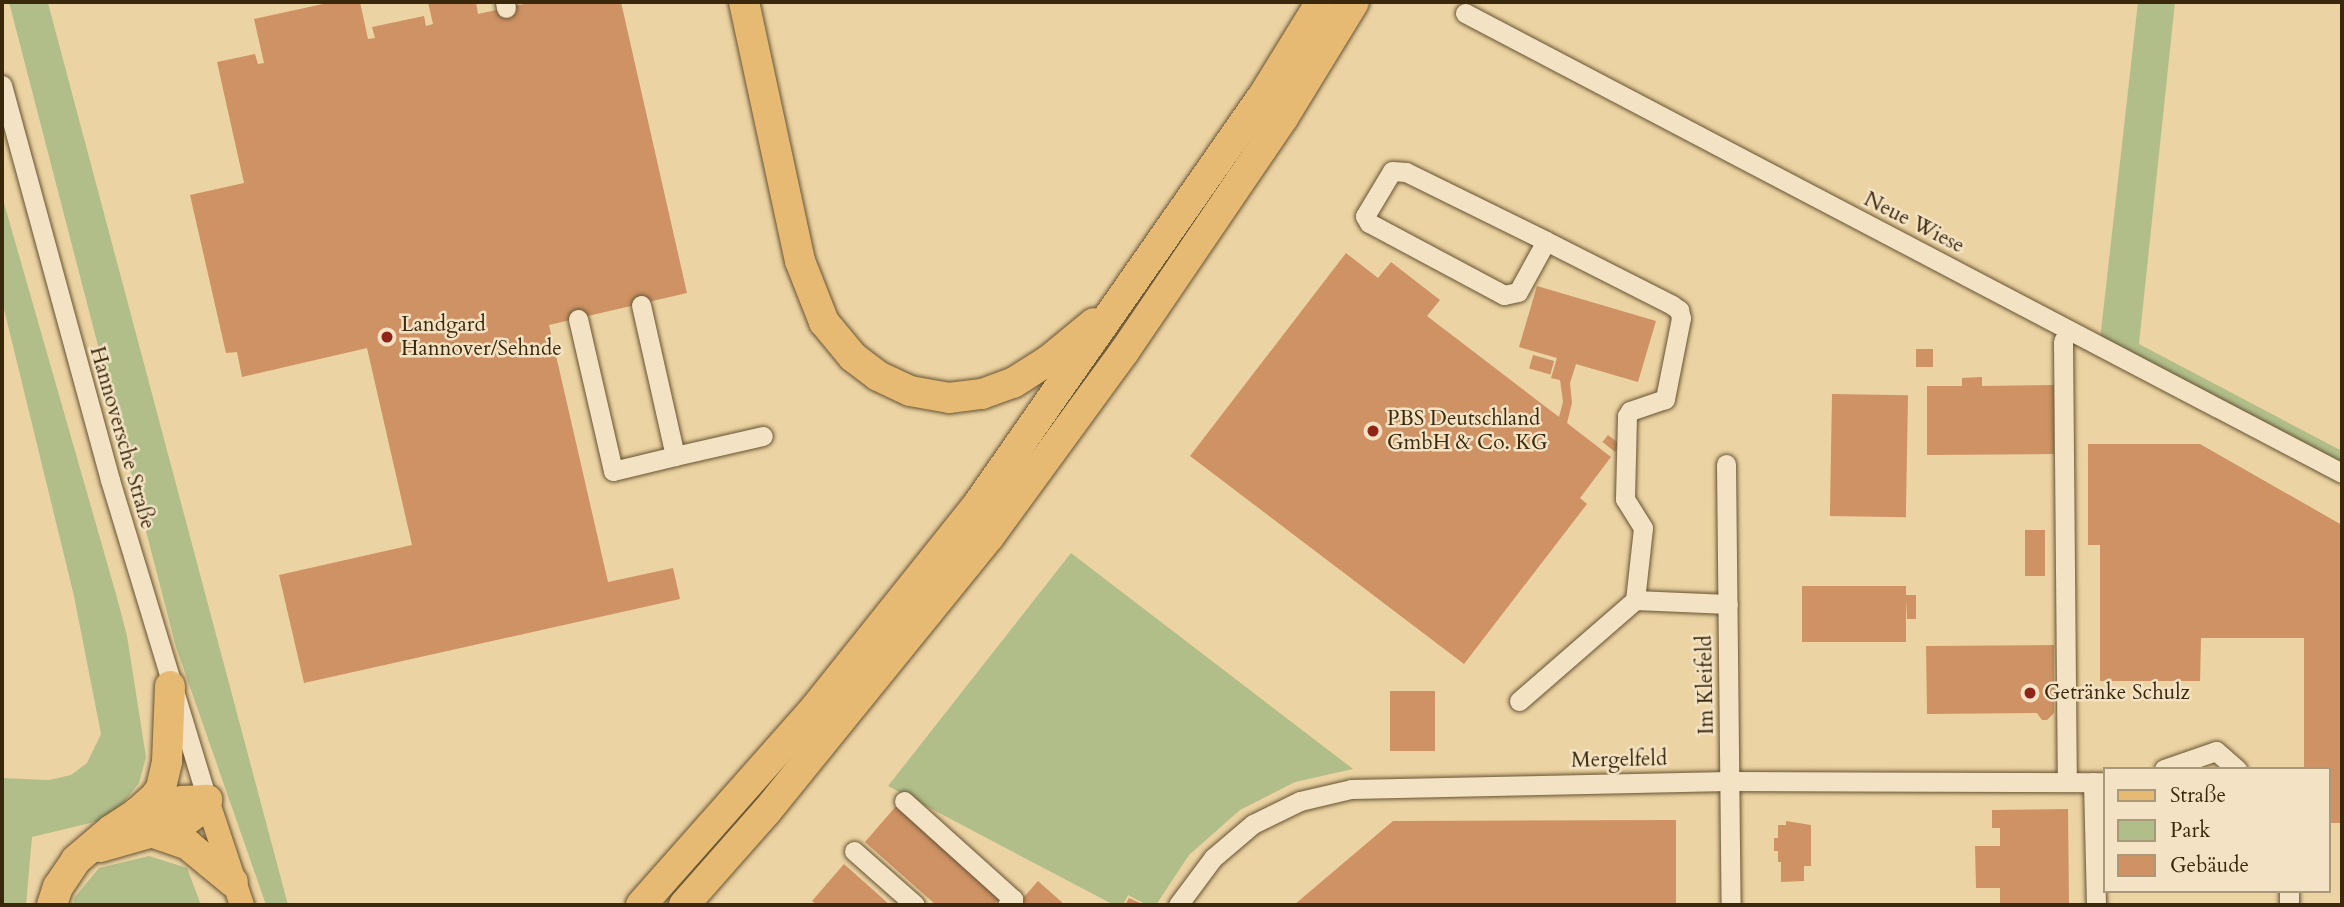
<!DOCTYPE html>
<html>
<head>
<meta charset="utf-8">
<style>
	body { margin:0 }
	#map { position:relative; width:2344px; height:907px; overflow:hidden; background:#ecd3a3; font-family:Cardo,serif }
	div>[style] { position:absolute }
	.green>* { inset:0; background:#b1be8a }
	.building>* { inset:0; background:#ce9264; transform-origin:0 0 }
	.roads { filter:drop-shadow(0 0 2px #665332) drop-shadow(0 0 2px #665332) }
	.minor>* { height:19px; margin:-9.5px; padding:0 9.5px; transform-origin:9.5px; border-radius:9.5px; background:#f3e2c3 }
	.major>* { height:24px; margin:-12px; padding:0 12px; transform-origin:12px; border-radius:12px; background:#e6ba72 }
	.highway>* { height:30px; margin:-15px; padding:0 15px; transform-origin:15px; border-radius:15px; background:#e6ba72 }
	.dots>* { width:19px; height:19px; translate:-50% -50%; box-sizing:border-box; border:4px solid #f3e2c3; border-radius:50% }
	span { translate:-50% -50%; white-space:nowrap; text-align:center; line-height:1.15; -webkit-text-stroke:5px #f3e2c3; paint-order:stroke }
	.street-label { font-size:21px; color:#3a280d }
	.poi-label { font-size:21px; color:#3a280d }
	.left { translate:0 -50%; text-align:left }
	.frame { position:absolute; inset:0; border:4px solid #3a280d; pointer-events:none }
	.legend { position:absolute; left:2103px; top:767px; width:228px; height:126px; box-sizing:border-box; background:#f3e2c3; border:2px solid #a9987a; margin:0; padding:9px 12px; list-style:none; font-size:21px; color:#3a280d }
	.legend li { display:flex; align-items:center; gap:14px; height:35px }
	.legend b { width:35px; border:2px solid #a9987a }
</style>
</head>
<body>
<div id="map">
	<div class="green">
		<i style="clip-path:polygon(9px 2px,51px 2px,48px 3px,288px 905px,266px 905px,176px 647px)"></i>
		<i style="clip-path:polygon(2138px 2px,2175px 2px,2139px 344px,2342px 451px,2342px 467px,2100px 340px)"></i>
		<i style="clip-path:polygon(2px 196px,116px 594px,127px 636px,146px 757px,139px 783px,111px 818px,32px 837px,26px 905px,2px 905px,2px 778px,49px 780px,71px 775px,87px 763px,101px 734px,74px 596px,2px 301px)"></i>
		<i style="clip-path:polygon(1071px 553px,1353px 769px,1295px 782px,1240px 810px,1189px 855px,1156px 905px,1147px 905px,1128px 895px,1123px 905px,1114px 905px,888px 786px)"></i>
		<i style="clip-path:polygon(149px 856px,187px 868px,201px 905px,73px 905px,74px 898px,99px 868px)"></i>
	</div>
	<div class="building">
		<i style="clip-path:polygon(332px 2px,360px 2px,368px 39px,375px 38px,372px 27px,424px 16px,426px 26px,433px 24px,428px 2px,476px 2px,478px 14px,533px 2px,621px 2px,687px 293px,549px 325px,608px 582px,673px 568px,680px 599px,304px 683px,279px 575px,412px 545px,367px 348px,242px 377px,237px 352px,226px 353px,190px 195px,244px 183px,217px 62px,255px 54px,258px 64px,264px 63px,254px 19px)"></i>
		<i style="clip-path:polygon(1346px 253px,1378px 278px,1391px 262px,1440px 300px,1427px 316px,1559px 417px,1563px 402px,1560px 380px,1551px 378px,1557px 358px,1519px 347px,1537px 286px,1656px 321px,1638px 382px,1576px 364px,1570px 383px,1572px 403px,1567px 423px,1611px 457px,1580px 498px,1587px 504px,1464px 664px,1190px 456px)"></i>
		<i style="left:1933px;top:349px;width:18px;height:17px;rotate:90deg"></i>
		<i style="left:1533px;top:355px;width:22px;height:14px;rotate:16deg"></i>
		<i style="clip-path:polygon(1982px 377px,1982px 386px,2054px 385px,2054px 454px,1927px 455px,1927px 386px,1962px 386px,1962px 378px)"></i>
		<i style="left:1832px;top:394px;width:76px;height:122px;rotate:1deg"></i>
		<i style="left:1608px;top:435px;width:16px;height:9px;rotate:38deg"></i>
		<i style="clip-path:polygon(2088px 444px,2200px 444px,2342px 525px,2342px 823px,2328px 823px,2328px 769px,2304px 769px,2304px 638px,2201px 638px,2200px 681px,2100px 681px,2100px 545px,2088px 545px)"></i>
		<i style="left:2025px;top:530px;width:20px;height:46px"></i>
		<i style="clip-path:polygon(1802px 586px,1906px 586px,1906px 595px,1916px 595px,1916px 619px,1907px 619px,1906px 599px,1906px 642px,1802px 642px)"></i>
		<i style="clip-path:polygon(2054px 645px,2054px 713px,2047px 720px,2042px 720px,2037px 713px,1927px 714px,1926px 646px)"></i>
		<i style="left:1390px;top:691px;width:45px;height:60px"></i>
		<i style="clip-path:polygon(897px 805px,1000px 897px,993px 905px,936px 905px,865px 842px)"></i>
		<i style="clip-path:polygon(2068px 809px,2069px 905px,2000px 905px,2000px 888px,1976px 888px,1975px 846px,2000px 846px,2000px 828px,1992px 828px,1992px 810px)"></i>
		<i style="clip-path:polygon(1676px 820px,1676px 905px,1294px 905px,1393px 821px)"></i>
		<i style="clip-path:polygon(1786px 821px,1811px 825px,1811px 866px,1804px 866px,1804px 881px,1781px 882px,1781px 862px,1778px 862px,1778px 851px,1774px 851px,1774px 838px,1778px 838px,1778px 825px,1786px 825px)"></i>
		<i style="clip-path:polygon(844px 864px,890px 905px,817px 905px,812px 901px)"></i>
		<i style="clip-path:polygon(1038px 881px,1065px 905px,1017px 905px)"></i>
		<i style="clip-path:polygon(1129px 898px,1140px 903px,1139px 905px,1125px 905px)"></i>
	</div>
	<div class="roads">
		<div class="minor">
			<i style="left:505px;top:2px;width:6px;rotate:81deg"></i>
			<i style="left:1465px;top:13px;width:990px;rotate:27.68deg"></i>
			<i style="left:2px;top:85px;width:409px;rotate:74.7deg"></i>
			<i style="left:110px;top:480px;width:334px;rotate:73.1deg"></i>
			<i style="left:1546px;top:241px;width:58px;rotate:118.8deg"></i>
			<i style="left:1518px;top:292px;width:14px;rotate:168deg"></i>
			<i style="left:1504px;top:295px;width:153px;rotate:-151.9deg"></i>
			<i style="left:1369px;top:223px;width:8px;rotate:-120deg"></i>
			<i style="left:1365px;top:216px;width:52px;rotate:-59deg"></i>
			<i style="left:1392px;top:171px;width:14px;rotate:4deg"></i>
			<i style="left:1406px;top:172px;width:156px;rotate:26.2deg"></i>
			<i style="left:1546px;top:241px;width:141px;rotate:26.9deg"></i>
			<i style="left:1672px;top:305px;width:9px;rotate:36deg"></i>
			<i style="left:1679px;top:310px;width:8px;rotate:76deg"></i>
			<i style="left:1681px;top:318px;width:83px;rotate:101.2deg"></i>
			<i style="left:1665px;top:399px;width:37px;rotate:161deg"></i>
			<i style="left:1630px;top:411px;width:6px;rotate:121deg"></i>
			<i style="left:1627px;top:416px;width:83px;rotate:91.4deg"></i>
			<i style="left:1625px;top:499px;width:34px;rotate:58deg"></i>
			<i style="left:1643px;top:528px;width:72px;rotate:96.3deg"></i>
			<i style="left:641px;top:305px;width:155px;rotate:77.3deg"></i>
			<i style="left:675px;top:456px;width:90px;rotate:-12.8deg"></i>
			<i style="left:578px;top:319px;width:156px;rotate:77deg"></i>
			<i style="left:613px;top:471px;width:64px;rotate:-13.6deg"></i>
			<i style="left:2063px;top:341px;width:441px;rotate:89.5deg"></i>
			<i style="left:1726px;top:464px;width:441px;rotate:89.4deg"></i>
			<i style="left:1519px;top:701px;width:154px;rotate:-41deg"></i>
			<i style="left:1635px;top:600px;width:93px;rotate:2.5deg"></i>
			<i style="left:2164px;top:769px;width:55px;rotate:-19.1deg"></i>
			<i style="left:2216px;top:751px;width:28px;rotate:41deg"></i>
			<i style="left:2093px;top:782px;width:123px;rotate:88.6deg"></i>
			<i style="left:904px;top:801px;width:147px;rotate:42deg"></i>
			<i style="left:1013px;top:899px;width:8px;rotate:135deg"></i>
			<i style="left:854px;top:851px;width:81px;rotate:41.5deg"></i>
			<i style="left:2289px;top:891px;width:14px;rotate:90deg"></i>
			<i style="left:1178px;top:905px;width:59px;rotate:-53.3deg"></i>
			<i style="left:1213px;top:858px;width:52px;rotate:-40.4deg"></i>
			<i style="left:1253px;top:824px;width:52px;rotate:-26.1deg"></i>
			<i style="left:1300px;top:801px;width:52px;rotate:-13.2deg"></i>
			<i style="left:1351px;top:789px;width:378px;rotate:-1.2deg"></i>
			<i style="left:1729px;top:781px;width:375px;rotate:0.2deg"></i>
		</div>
		<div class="major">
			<i style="left:207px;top:800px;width:111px;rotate:71.6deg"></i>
		</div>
		<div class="highway">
			<i style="left:744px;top:2px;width:265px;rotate:77.8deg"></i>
			<i style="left:800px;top:261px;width:66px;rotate:68.5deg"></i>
			<i style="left:824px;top:322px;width:45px;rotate:50.4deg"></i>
			<i style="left:853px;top:357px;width:31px;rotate:37deg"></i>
			<i style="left:878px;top:376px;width:35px;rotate:25deg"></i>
			<i style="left:910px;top:391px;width:40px;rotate:10deg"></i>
			<i style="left:949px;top:398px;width:33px;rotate:-7deg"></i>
			<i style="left:982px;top:394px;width:33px;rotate:-20deg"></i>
			<i style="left:1013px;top:383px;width:43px;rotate:-32.6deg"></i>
			<i style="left:1049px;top:360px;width:58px;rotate:-39.4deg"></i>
			<i style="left:154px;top:833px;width:36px;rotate:19deg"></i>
			<i style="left:188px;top:845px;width:58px;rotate:39.4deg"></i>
			<i style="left:100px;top:847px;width:84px;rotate:-15.9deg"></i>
			<i style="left:181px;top:824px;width:22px;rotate:-36deg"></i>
			<i style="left:199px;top:811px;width:14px;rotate:-54deg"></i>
			<i style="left:207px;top:800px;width:25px;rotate:178deg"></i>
			<i style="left:182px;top:801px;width:47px;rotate:165.1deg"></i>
			<i style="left:52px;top:905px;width:19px;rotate:-72deg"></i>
			<i style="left:58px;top:887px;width:32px;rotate:-56deg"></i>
			<i style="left:76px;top:860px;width:46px;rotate:-40.6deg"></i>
			<i style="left:111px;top:830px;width:31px;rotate:-33deg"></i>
			<i style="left:137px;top:813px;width:24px;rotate:-42deg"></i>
			<i style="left:155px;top:797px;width:11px;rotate:-56deg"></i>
			<i style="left:161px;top:788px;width:27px;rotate:-77deg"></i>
			<i style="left:167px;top:762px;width:76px;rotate:-87.7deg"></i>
			<i style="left:641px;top:905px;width:264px;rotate:-48.5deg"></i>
			<i style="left:816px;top:707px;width:260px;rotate:-51.4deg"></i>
			<i style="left:978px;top:504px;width:494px;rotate:-55.1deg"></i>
			<i style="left:1261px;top:99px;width:114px;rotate:-58.3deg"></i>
			<i style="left:684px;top:905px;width:125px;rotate:-48.6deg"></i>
			<i style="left:767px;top:811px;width:353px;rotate:-51deg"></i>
			<i style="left:989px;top:537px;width:229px;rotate:-53.9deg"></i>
			<i style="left:1124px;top:352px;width:283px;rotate:-55.8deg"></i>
			<i style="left:1283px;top:118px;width:136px;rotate:-58.5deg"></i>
		</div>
	</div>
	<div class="dots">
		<i style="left:387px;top:337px;background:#8f2418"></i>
		<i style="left:1373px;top:431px;background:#8f2418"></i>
		<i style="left:2030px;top:693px;background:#8f2418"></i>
	</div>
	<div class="street-label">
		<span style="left:1914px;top:223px;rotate:27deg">Neue Wiese</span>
		<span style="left:122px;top:438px;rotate:74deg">Hannoversche Straße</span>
		<span style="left:1706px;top:685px;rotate:-91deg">Im Kleifeld</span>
		<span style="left:1619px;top:760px;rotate:-1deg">Mergelfeld</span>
	</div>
	<div class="poi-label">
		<span class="left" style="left:401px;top:337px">Landgard<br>Hannover/Sehnde</span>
		<span class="left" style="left:1387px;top:431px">PBS Deutschland<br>GmbH &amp; Co. KG</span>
		<span class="left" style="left:2044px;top:693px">Getränke Schulz</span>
	</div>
	<div class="frame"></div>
	<ul class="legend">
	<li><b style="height:9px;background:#e6ba72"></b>Straße</li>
	<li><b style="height:19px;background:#b1be8a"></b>Park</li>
	<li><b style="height:19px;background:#ce9264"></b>Gebäude</li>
	</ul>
</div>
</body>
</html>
